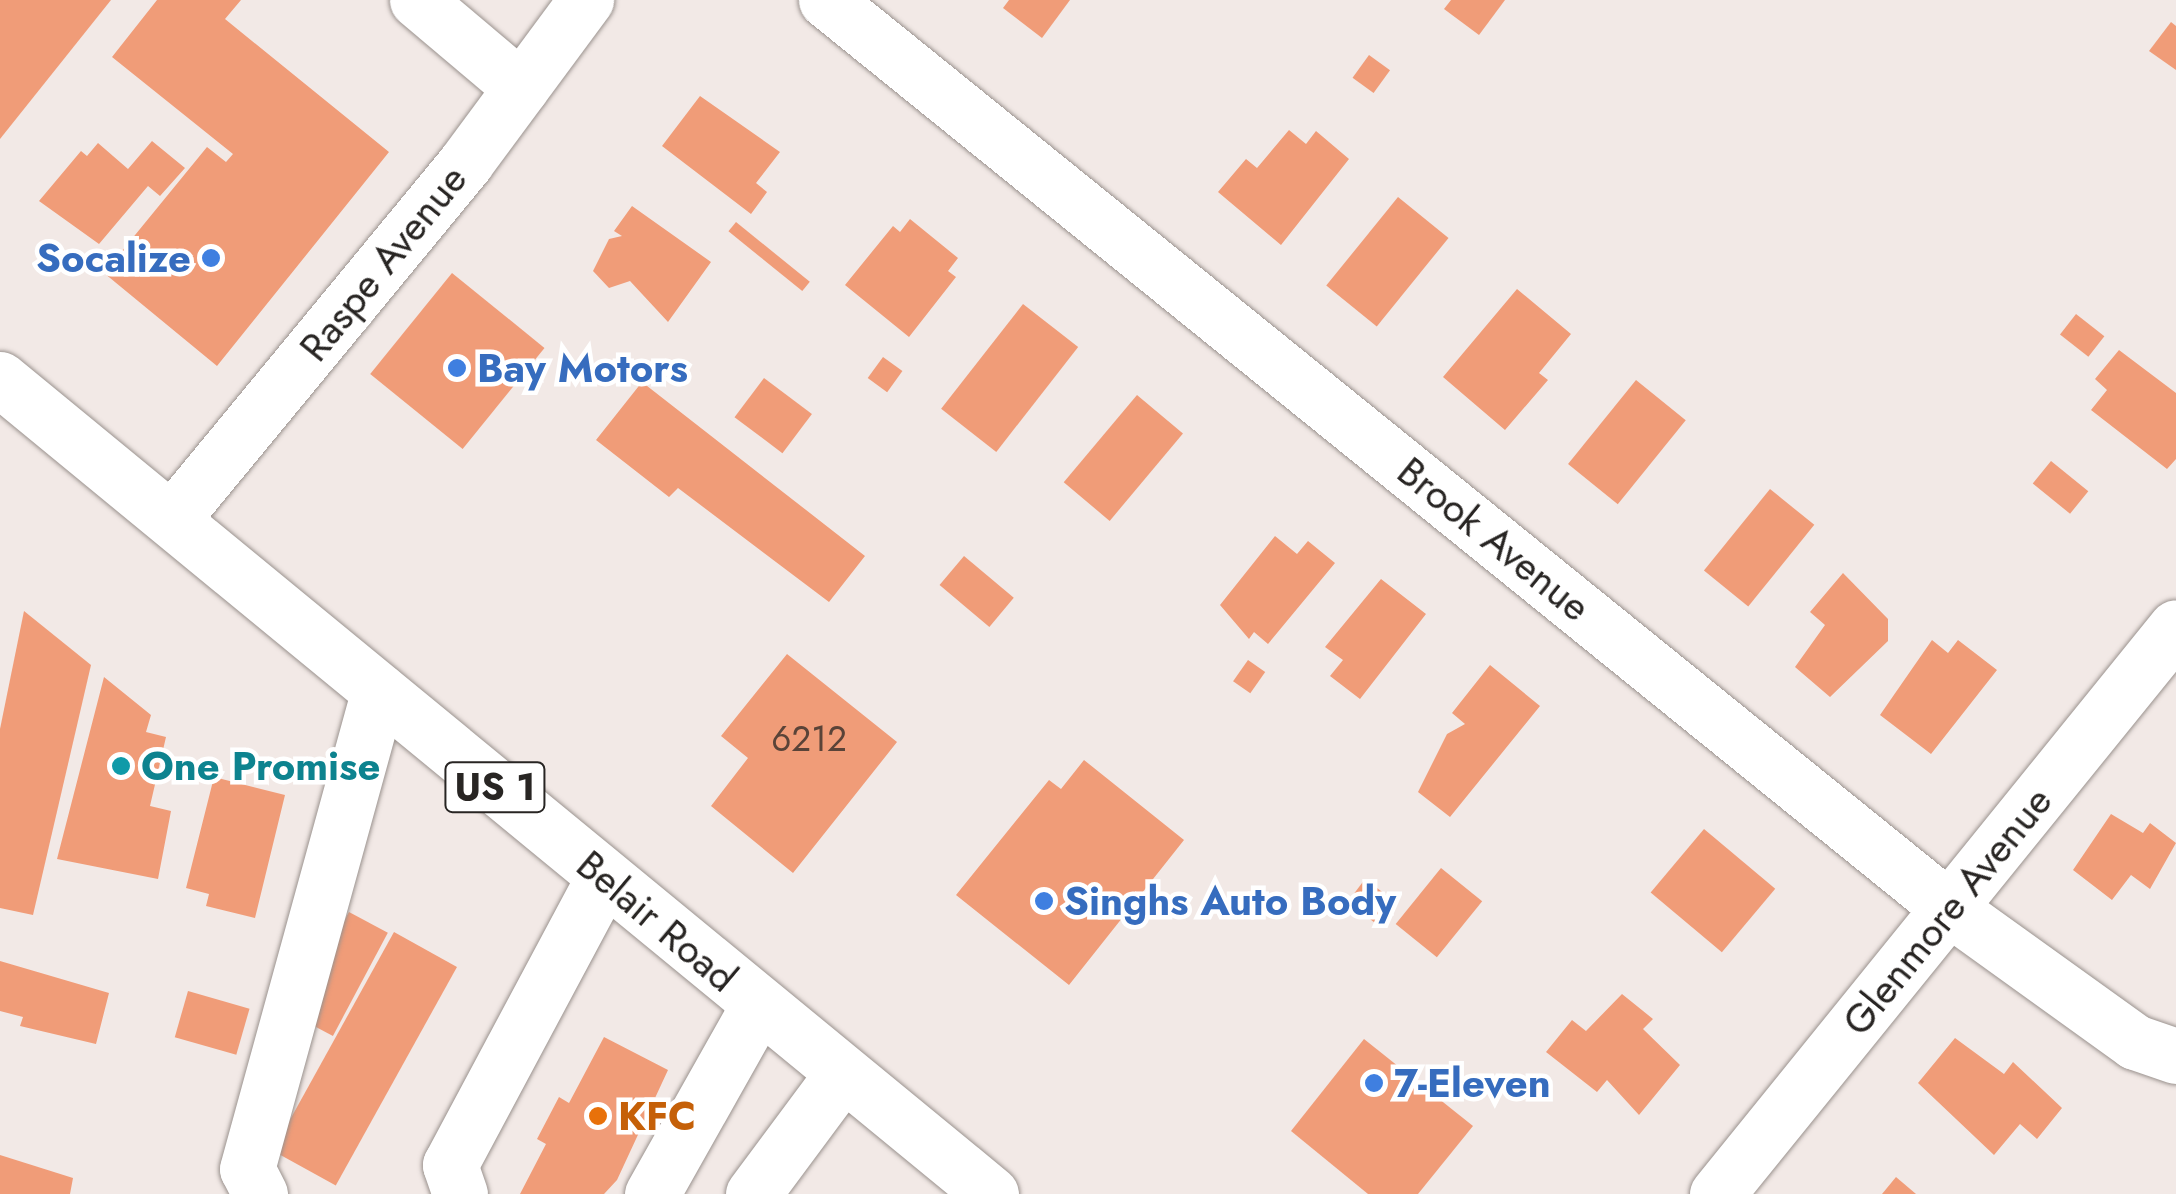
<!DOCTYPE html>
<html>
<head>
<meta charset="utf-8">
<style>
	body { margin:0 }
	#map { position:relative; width:2176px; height:1194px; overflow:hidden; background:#f2e9e6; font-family:Jost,sans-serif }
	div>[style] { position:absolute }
	.building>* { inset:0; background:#f09c78; transform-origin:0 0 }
	.roads { filter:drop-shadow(0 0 2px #9a928e) drop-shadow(0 0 2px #9a928e) }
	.minor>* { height:55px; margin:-27.5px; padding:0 27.5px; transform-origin:27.5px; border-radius:27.5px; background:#fff }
	.major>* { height:55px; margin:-27.5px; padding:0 27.5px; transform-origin:27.5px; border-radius:27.5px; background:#fff }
	.dots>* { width:28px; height:28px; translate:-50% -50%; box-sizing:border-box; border:5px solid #fff; border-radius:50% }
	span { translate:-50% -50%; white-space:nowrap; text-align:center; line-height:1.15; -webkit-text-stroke:9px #fff; paint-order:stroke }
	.number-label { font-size:35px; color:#5a4338 }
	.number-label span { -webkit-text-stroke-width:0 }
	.shield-label span { padding:2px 8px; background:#fff; border:2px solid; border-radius:8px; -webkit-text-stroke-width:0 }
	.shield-label { font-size:38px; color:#282523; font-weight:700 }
	.shop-label { font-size:40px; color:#366cbe; font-weight:700 }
	.right { translate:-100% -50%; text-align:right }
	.left { translate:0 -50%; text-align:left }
	.street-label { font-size:40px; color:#282523 }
	.culture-label { font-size:40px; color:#0d838f; font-weight:700 }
	.food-label { font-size:40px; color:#c56008; font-weight:700 }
</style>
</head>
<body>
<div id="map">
	<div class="building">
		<i style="clip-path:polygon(0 0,111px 0,0 139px)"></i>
		<i style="clip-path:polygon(157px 0,241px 0,225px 19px,389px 152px,217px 366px,104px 273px,207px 147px,226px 162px,233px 154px,112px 57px)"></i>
		<i style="clip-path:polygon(1009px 0,1070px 0,1042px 38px,1003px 8px)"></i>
		<i style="clip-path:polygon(1451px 0,1505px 0,1479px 35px,1444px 9px)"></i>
		<i style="clip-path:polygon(2171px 22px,2176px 26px,2176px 70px,2149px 51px)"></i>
		<i style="left:1369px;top:55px;width:26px;height:28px;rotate:36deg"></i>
		<i style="clip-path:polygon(700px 96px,780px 152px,756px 183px,767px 192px,751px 214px,662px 146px)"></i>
		<i style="clip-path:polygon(1289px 130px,1306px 144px,1316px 131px,1349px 159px,1281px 245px,1218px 192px,1246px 159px,1257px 168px)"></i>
		<i style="clip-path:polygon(152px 141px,185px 168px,160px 196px,148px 186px,99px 244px,39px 201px,81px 151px,87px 156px,98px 143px,128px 169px)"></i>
		<i style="left:1398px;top:197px;width:65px;height:114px;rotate:39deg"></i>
		<i style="clip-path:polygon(632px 206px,711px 262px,668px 322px,630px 281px,609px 288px,593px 271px,609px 239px,622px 236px,614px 231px)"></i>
		<i style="clip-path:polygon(910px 219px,958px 258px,948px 271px,956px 277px,909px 337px,845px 285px,893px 226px,900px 232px)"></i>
		<i style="left:736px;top:222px;width:95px;height:12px;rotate:39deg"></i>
		<i style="left:452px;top:273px;width:119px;height:130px;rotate:39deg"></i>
		<i style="clip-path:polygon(1517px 289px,1571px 334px,1539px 373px,1548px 380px,1505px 430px,1443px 377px)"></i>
		<i style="left:1023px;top:304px;width:70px;height:133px;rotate:38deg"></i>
		<i style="left:2076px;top:314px;width:36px;height:26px;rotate:38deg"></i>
		<i style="clip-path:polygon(2119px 350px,2176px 393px,2176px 459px,2167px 469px,2091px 410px,2107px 390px,2095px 379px)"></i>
		<i style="left:883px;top:357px;width:24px;height:26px;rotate:36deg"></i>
		<i style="left:764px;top:378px;width:60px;height:49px;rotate:37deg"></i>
		<i style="left:1636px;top:380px;width:64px;height:108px;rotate:39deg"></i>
		<i style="clip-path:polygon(642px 382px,865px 556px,829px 602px,678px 488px,669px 497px,596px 440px)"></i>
		<i style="left:1137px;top:395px;width:60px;height:114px;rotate:40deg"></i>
		<i style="left:2051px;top:461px;width:48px;height:29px;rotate:39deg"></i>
		<i style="left:1770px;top:489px;width:57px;height:105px;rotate:39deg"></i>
		<i style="clip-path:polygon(1275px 536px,1297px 554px,1308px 541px,1335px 563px,1268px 644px,1254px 632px,1249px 639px,1220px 605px)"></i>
		<i style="left:964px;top:556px;width:65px;height:38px;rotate:40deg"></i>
		<i style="clip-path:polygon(1843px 573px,1888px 619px,1888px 641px,1830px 697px,1795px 667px,1825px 625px,1810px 612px)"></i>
		<i style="clip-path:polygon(1381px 579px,1426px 614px,1360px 699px,1330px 676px,1343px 660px,1325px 647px)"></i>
		<i style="clip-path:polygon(24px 611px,91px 665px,33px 915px,0 908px,0 729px)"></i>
		<i style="clip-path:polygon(1932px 640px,1948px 653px,1958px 640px,1997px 670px,1931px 754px,1880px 715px)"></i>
		<i style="clip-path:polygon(787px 654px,897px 742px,793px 873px,711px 806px,748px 758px,721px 736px)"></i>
		<i style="left:1248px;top:660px;width:21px;height:26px;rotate:35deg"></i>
		<i style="clip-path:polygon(1490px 665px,1540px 706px,1450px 817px,1418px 792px,1447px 734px,1465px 724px,1452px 713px)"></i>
		<i style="clip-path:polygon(104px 677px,151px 715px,146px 732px,166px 737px,150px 806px,171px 811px,158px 879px,57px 859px)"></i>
		<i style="clip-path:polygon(1084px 760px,1184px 840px,1069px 985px,956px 895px,1049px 780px,1061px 789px)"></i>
		<i style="clip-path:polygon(214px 777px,285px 795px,255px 918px,206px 906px,209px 894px,186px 888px)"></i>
		<i style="clip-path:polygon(2111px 814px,2143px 833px,2150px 823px,2176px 843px,2150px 889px,2131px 875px,2112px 900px,2073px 870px)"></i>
		<i style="left:1704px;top:829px;width:93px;height:83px;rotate:40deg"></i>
		<i style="left:1441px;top:868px;width:53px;height:72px;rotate:39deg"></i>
		<i style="left:1365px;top:879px;width:35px;height:29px;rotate:37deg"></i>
		<i style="left:349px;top:912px;width:44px;height:117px;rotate:28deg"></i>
		<i style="left:394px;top:932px;width:72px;height:250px;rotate:29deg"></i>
		<i style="clip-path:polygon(0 961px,109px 993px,96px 1044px,20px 1026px,23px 1017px,0 1011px)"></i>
		<i style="left:188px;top:991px;width:64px;height:48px;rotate:16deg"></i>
		<i style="clip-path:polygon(1622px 994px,1653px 1019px,1643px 1029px,1680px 1065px,1639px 1115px,1607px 1080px,1597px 1092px,1546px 1052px,1572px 1020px,1586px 1031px)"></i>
		<i style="clip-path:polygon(604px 1037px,668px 1070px,617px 1180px,604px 1194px,520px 1194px,546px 1144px,537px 1139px,559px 1097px,569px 1103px)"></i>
		<i style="clip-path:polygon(1955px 1038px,2004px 1074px,2013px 1062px,2062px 1108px,2037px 1139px,2020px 1124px,1994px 1155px,1918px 1083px)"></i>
		<i style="clip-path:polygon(1364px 1039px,1473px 1126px,1418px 1194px,1368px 1194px,1291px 1131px)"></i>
		<i style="clip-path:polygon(0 1155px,73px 1178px,70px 1194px,0 1194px)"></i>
		<i style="clip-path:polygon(1896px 1177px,1916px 1194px,1882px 1194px)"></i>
	</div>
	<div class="roads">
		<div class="minor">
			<i style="left:417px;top:0;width:136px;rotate:40.2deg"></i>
			<i style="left:826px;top:0;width:1446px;rotate:38.96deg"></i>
			<i style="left:1950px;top:909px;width:228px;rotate:35.7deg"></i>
			<i style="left:2135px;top:1042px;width:43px;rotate:18.9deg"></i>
			<i style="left:172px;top:519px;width:462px;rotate:-50.5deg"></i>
			<i style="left:466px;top:162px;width:202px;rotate:-53.5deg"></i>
			<i style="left:260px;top:1194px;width:28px;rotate:-117deg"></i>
			<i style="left:247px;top:1169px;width:496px;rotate:-74.6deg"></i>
			<i style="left:460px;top:1194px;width:31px;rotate:-109deg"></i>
			<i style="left:450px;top:1165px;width:327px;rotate:-61.9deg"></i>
			<i style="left:652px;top:1194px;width:216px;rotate:-60.6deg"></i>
			<i style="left:753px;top:1194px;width:149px;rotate:-53.4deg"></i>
			<i style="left:1717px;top:1194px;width:729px;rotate:-51.01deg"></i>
		</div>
		<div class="major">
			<i style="left:0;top:379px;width:1283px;rotate:39.43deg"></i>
		</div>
	</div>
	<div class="dots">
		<i style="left:211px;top:258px;background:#3f7fe0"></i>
		<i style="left:457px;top:368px;background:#3f7fe0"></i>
		<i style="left:121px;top:766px;background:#0f9aa8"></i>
		<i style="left:1044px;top:901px;background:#3f7fe0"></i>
		<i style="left:1374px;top:1083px;background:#3f7fe0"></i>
		<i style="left:598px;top:1116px;background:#e8710a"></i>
	</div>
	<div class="number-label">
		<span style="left:809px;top:739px">6212</span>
	</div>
	<div class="shield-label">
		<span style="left:495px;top:787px">US 1</span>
	</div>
	<div class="shop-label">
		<span class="right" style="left:191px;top:258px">Socalize</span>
		<span class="left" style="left:477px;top:368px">Bay Motors</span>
		<span class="left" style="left:1064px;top:901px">Singhs Auto Body</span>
		<span class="left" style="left:1394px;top:1083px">7-Eleven</span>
	</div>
	<div class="street-label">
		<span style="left:383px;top:263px;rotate:-51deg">Raspe Avenue</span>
		<span style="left:1494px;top:539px;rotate:39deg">Brook Avenue</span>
		<span style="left:1947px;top:911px;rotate:-51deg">Glenmore Avenue</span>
		<span style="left:657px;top:921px;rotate:40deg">Belair Road</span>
	</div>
	<div class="culture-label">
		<span class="left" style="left:141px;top:766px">One Promise</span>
	</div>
	<div class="food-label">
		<span class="left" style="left:618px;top:1116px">KFC</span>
	</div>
</div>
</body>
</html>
